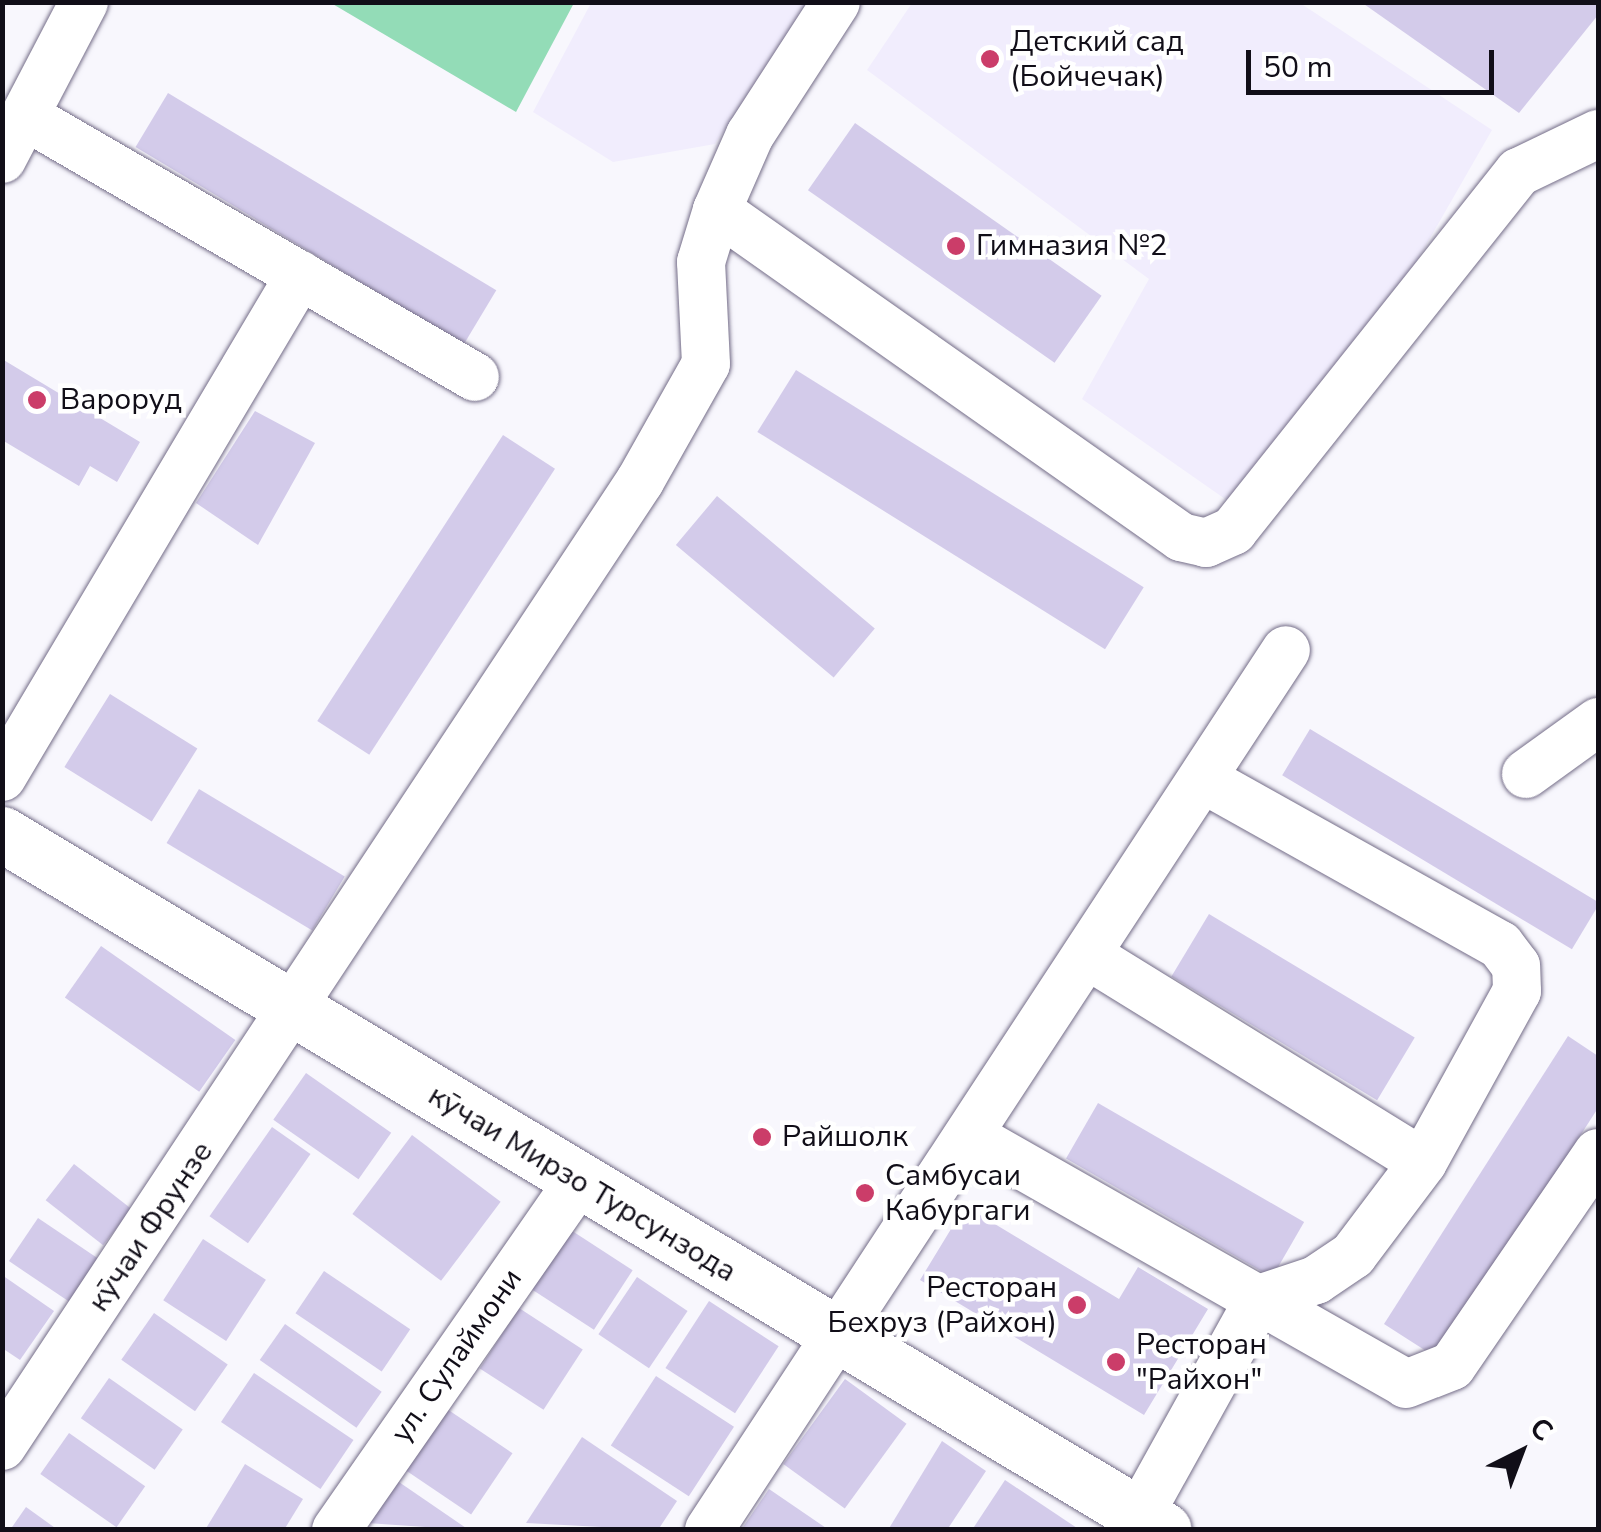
<!DOCTYPE html>
<html>
<head>
<meta charset="utf-8">
<style>
	body { margin:0 }
	#map { position:relative; width:1601px; height:1532px; overflow:hidden; background:#f8f7fd; font-family:"Nunito Sans",sans-serif }
	div>[style] { position:absolute }
	.built>* { inset:0; background:#f1edfd }
	.green>* { inset:0; background:#93dcb7 }
	.building>* { inset:0; background:#d3cbea; transform-origin:0 0 }
	.roads { filter:drop-shadow(0 0 2px #746d88) drop-shadow(0 0 2px #746d88) }
	.minor>* { height:48px; margin:-24px; padding:0 24px; transform-origin:24px; border-radius:24px; background:#fff }
	.major>* { height:55px; margin:-27.5px; padding:0 27.5px; transform-origin:27.5px; border-radius:27.5px; background:#fff }
	.dots>* { width:28px; height:28px; translate:-50% -50%; box-sizing:border-box; border:5px solid #fff; border-radius:50% }
	span { translate:-50% -50%; white-space:nowrap; text-align:center; line-height:1.15; -webkit-text-stroke:9px #fff; paint-order:stroke }
	.poi-label { font-size:30px; color:#110e18 }
	.left { translate:0 -50%; text-align:left }
	.right { translate:-100% -50%; text-align:right }
	.street-label { font-size:30px; color:#110e18 }
	.frame { position:absolute; inset:0; border:5px solid #110e18; pointer-events:none }
	.north { position:absolute; left:1471px; top:1402px; width:100px; height:100px; -webkit-text-stroke:8px #fff; paint-order:stroke; rotate:42deg; font-size:28px; font-weight:700; line-height:40px; text-align:center; color:#110e18 }
	.north::after { content:''; display:block; margin:auto; width:35px; height:45px; background:#110e18; clip-path:polygon(50% 0,100% 100%,50% 72%,0 100%) }
	.scale { position:absolute; left:1246px; top:50px; width:248px; height:45px; box-sizing:border-box; border:5px solid #110e18; border-top:0; padding-left:12px; font-size:30px; line-height:35px; white-space:nowrap; color:#110e18; -webkit-text-stroke:8px #fff; paint-order:stroke }
</style>
</head>
<body>
<div id="map">
	<div class="built">
		<i style="clip-path:polygon(591px 3px,810px 3px,715px 144px,613px 162px,533px 112px)"></i>
		<i style="clip-path:polygon(912px 3px,1300px 3px,1492px 130px,1355px 369px,1228px 501px,1082px 399px,1149px 279px,867px 70px)"></i>
	</div>
	<div class="green">
		<i style="clip-path:polygon(331px 3px,574px 3px,516px 112px)"></i>
	</div>
	<div class="building">
		<i style="clip-path:polygon(1361px 2px,1598px 2px,1598px 15px,1519px 113px)"></i>
		<i style="left:168px;top:93px;width:383px;height:63px;rotate:31deg"></i>
		<i style="left:855px;top:123px;width:301px;height:82px;rotate:35deg"></i>
		<i style="clip-path:polygon(2px 359px,140px 442px,117px 482px,90px 466px,79px 486px,2px 440px)"></i>
		<i style="left:796px;top:370px;width:410px;height:73px;rotate:32deg"></i>
		<i style="clip-path:polygon(255px 411px,315px 443px,258px 545px,196px 503px)"></i>
		<i style="left:503px;top:435px;width:62px;height:341px;rotate:33deg"></i>
		<i style="left:717px;top:496px;width:206px;height:64px;rotate:40deg"></i>
		<i style="left:110px;top:694px;width:103px;height:86px;rotate:32deg"></i>
		<i style="left:1310px;top:729px;width:338px;height:54px;rotate:31deg"></i>
		<i style="left:199px;top:789px;width:170px;height:63px;rotate:31deg"></i>
		<i style="left:1209px;top:914px;width:240px;height:73px;rotate:31deg"></i>
		<i style="left:101px;top:946px;width:164px;height:63px;rotate:35deg"></i>
		<i style="clip-path:polygon(1568px 1036px,1598px 1056px,1598px 1108px,1437px 1358px,1384px 1324px)"></i>
		<i style="left:306px;top:1073px;width:104px;height:57px;rotate:35deg"></i>
		<i style="left:1098px;top:1103px;width:238px;height:64px;rotate:30deg"></i>
		<i style="left:272px;top:1127px;width:47px;height:109px;rotate:35deg"></i>
		<i style="left:412px;top:1135px;width:111px;height:99px;rotate:37deg"></i>
		<i style="left:74px;top:1164px;width:73px;height:46px;rotate:38deg"></i>
		<i style="clip-path:polygon(965px 1206px,1119px 1299px,1138px 1267px,1208px 1309px,1144px 1415px,920px 1280px)"></i>
		<i style="left:38px;top:1218px;width:76px;height:52px;rotate:34deg"></i>
		<i style="left:563px;top:1225px;width:83px;height:71px;rotate:33deg"></i>
		<i style="left:203px;top:1239px;width:75px;height:73px;rotate:33deg"></i>
		<i style="left:324px;top:1271px;width:104px;height:51px;rotate:34deg"></i>
		<i style="clip-path:polygon(2px 1275px,54px 1311px,20px 1360px,2px 1348px)"></i>
		<i style="left:637px;top:1277px;width:61px;height:69px;rotate:34deg"></i>
		<i style="left:709px;top:1301px;width:83px;height:80px;rotate:33deg"></i>
		<i style="left:519px;top:1308px;width:76px;height:72px;rotate:33deg"></i>
		<i style="left:154px;top:1313px;width:90px;height:57px;rotate:35deg"></i>
		<i style="left:285px;top:1324px;width:118px;height:44px;rotate:35deg"></i>
		<i style="left:254px;top:1373px;width:120px;height:59px;rotate:34deg"></i>
		<i style="left:656px;top:1376px;width:93px;height:83px;rotate:33deg"></i>
		<i style="left:109px;top:1378px;width:90px;height:49px;rotate:35deg"></i>
		<i style="left:845px;top:1379px;width:76px;height:105px;rotate:36deg"></i>
		<i style="left:447px;top:1409px;width:79px;height:74px;rotate:34deg"></i>
		<i style="left:69px;top:1433px;width:93px;height:50px;rotate:35deg"></i>
		<i style="clip-path:polygon(582px 1437px,677px 1501px,658px 1530px,526px 1523px)"></i>
		<i style="clip-path:polygon(942px 1441px,986px 1471px,947px 1530px,888px 1530px)"></i>
		<i style="clip-path:polygon(245px 1464px,303px 1499px,284px 1530px,205px 1530px)"></i>
		<i style="clip-path:polygon(396px 1480px,469px 1530px,367px 1523px)"></i>
		<i style="clip-path:polygon(1005px 1480px,1080px 1530px,972px 1530px)"></i>
		<i style="clip-path:polygon(769px 1489px,829px 1530px,741px 1530px)"></i>
		<i style="clip-path:polygon(26px 1507px,58px 1530px,10px 1530px)"></i>
	</div>
	<div class="roads">
		<div class="minor">
			<i style="left:25px;top:116px;width:520px;rotate:30.11deg"></i>
			<i style="left:2px;top:159px;width:177px;rotate:-62.4deg"></i>
			<i style="left:717px;top:210px;width:568px;rotate:35.17deg"></i>
			<i style="left:1181px;top:537px;width:26px;rotate:13deg"></i>
			<i style="left:1206px;top:543px;width:30px;rotate:-24deg"></i>
			<i style="left:1233px;top:531px;width:459px;rotate:-51.5deg"></i>
			<i style="left:1519px;top:172px;width:88px;rotate:-25.7deg"></i>
			<i style="left:1526px;top:774px;width:89px;rotate:-35.8deg"></i>
			<i style="left:2px;top:777px;width:584px;rotate:-59.31deg"></i>
			<i style="left:1089px;top:956px;width:392px;rotate:31.7deg"></i>
			<i style="left:972px;top:1137px;width:499px;rotate:29.6deg"></i>
			<i style="left:1406px;top:1384px;width:49px;rotate:-21.4deg"></i>
			<i style="left:1452px;top:1366px;width:258px;rotate:-55.6deg"></i>
			<i style="left:2px;top:1446px;width:1157px;rotate:-56.53deg"></i>
			<i style="left:640px;top:481px;width:134px;rotate:-60.6deg"></i>
			<i style="left:706px;top:364px;width:102px;rotate:-92.8deg"></i>
			<i style="left:701px;top:262px;width:54px;rotate:-72.9deg"></i>
			<i style="left:717px;top:210px;width:82px;rotate:-66.3deg"></i>
			<i style="left:750px;top:135px;width:158px;rotate:-57.1deg"></i>
			<i style="left:336px;top:1530px;width:422px;rotate:-55.2deg"></i>
			<i style="left:709px;top:1530px;width:1052px;rotate:-56.75deg"></i>
			<i style="left:1131px;top:1530px;width:264px;rotate:-61deg"></i>
			<i style="left:1259px;top:1299px;width:60px;rotate:-18.4deg"></i>
			<i style="left:1316px;top:1280px;width:45px;rotate:-34deg"></i>
			<i style="left:1353px;top:1255px;width:116px;rotate:-53deg"></i>
			<i style="left:1423px;top:1162px;width:195px;rotate:-61.2deg"></i>
			<i style="left:1517px;top:991px;width:25px;rotate:-92deg"></i>
			<i style="left:1516px;top:966px;width:26px;rotate:-127deg"></i>
			<i style="left:1500px;top:945px;width:340px;rotate:-150.8deg"></i>
		</div>
		<div class="major">
			<i style="left:2px;top:834px;width:1354px;rotate:30.92deg"></i>
		</div>
	</div>
	<div class="dots">
		<i style="left:990px;top:59px;background:#cb3d69"></i>
		<i style="left:956px;top:246px;background:#cb3d69"></i>
		<i style="left:37px;top:400px;background:#cb3d69"></i>
		<i style="left:762px;top:1137px;background:#cb3d69"></i>
		<i style="left:865px;top:1193px;background:#cb3d69"></i>
		<i style="left:1077px;top:1305px;background:#cb3d69"></i>
		<i style="left:1116px;top:1362px;background:#cb3d69"></i>
	</div>
	<div class="poi-label">
		<span class="left" style="left:1010px;top:59px">Детский сад<br>(Бойчечак)</span>
		<span class="left" style="left:976px;top:246px">Гимназия №2</span>
		<span class="left" style="left:60px;top:400px">Вароруд</span>
		<span class="left" style="left:782px;top:1137px">Райшолк</span>
		<span class="left" style="left:885px;top:1193px">Самбусаи<br>Кабургаги</span>
		<span class="right" style="left:1057px;top:1305px">Ресторан<br>Бехруз (Райхон)</span>
		<span class="left" style="left:1136px;top:1362px">Ресторан<br>"Райхон"</span>
	</div>
	<div class="street-label">
		<span style="left:582px;top:1184px;rotate:31deg">кӯчаи Мирзо Турсунзода</span>
		<span style="left:151px;top:1227px;rotate:-56deg">кӯчаи Фрунзе</span>
		<span style="left:457px;top:1356px;rotate:-55deg">ул. Сулаймони</span>
	</div>
	<div class="frame"></div>
	<div class="north">С</div>
	<div class="scale">50 m</div>
</div>
</body>
</html>
